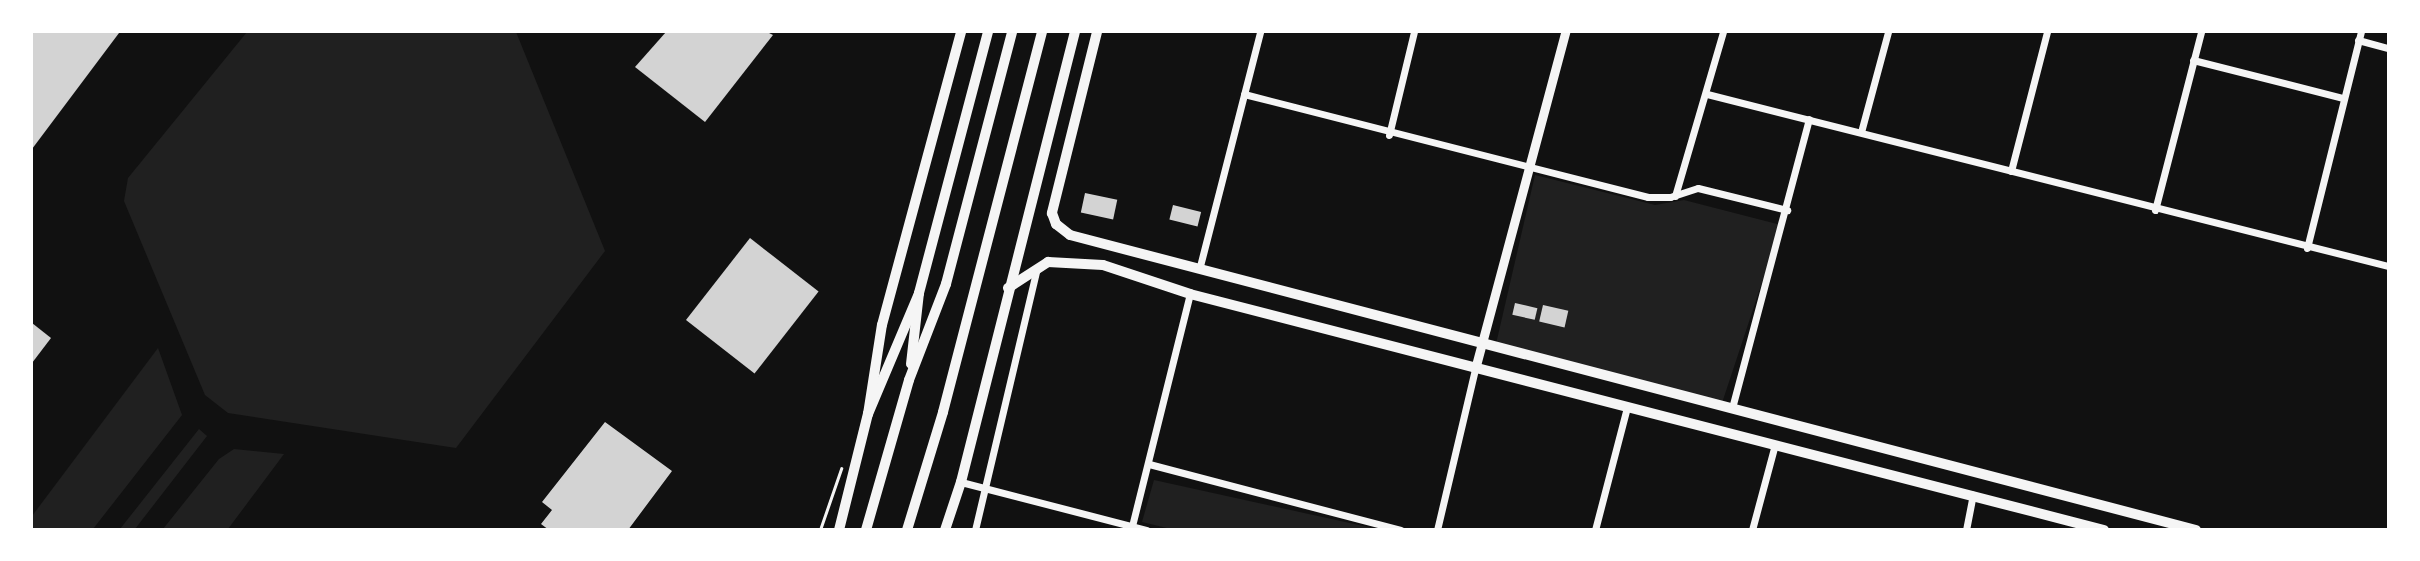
<!DOCTYPE html>
<html>
<head>
<meta charset="utf-8">
<style>
	body { margin:0 }
	#map { position:relative; width:2420px; height:561px; overflow:hidden; background:#111; font-family:"Open Sans",sans-serif }
	div>[style] { position:absolute }
	.green>* { inset:0; background:#202020 }
	.building>* { inset:0; background:#d3d3d3; transform-origin:0 0 }
	.path>* { height:2.5px; margin:-1.25px; padding:0 1.25px; transform-origin:1.25px; border-radius:1.25px; background:#f5f5f5 }
	.minor>* { height:7px; margin:-3.5px; padding:0 3.5px; transform-origin:3.5px; border-radius:3.5px; background:#f5f5f5 }
	.tertiary>* { height:9px; margin:-4.5px; padding:0 4.5px; transform-origin:4.5px; border-radius:4.5px; background:#f5f5f5 }
	.secondary>* { height:10px; margin:-5px; padding:0 5px; transform-origin:5px; border-radius:5px; background:#f5f5f5 }
	.primary>* { height:10px; margin:-5px; padding:0 5px; transform-origin:5px; border-radius:5px; background:#f5f5f5 }
	.trunk>* { height:10px; margin:-5px; padding:0 5px; transform-origin:5px; border-radius:5px; background:#f5f5f5 }
	span { translate:-50% -50%; white-space:nowrap; text-align:center; line-height:1.15; -webkit-text-stroke:5px #fff; paint-order:stroke }
	.frame { position:absolute; inset:0; border:33px solid #fff; pointer-events:none }
</style>
</head>
<body>
<div id="map">
	<div class="green">
		<i style="clip-path:polygon(247px 32px,516px 32px,605px 251px,456px 448px,228px 413px,205px 395px,124px 201px,128px 178px)"></i>
		<i style="clip-path:polygon(1535px 175px,1655px 205px,1684px 200px,1781px 225px,1722px 403px,1496px 344px)"></i>
		<i style="clip-path:polygon(158px 348px,182px 415px,93px 529px,32px 529px,32px 516px)"></i>
		<i style="clip-path:polygon(199px 429px,207px 436px,135px 529px,120px 529px)"></i>
		<i style="clip-path:polygon(234px 449px,284px 454px,228px 529px,163px 529px,219px 459px)"></i>
		<i style="clip-path:polygon(1154px 480px,1377px 529px,1171px 529px,1142px 522px)"></i>
	</div>
	<div class="building">
		<i style="clip-path:polygon(32px 32px,119px 33px,32px 149px)"></i>
		<i style="clip-path:polygon(666px 32px,767px 32px,773px 35px,705px 122px,635px 67px)"></i>
		<i style="left:1085px;top:193px;width:33px;height:20px;rotate:12deg"></i>
		<i style="left:1173px;top:205px;width:29px;height:15px;rotate:14deg"></i>
		<i style="left:750px;top:238px;width:87px;height:104px;rotate:38deg"></i>
		<i style="left:1515px;top:303px;width:23px;height:12px;rotate:13deg"></i>
		<i style="left:1543px;top:305px;width:26px;height:17px;rotate:13deg"></i>
		<i style="clip-path:polygon(32px 323px,51px 338px,32px 363px)"></i>
		<i style="clip-path:polygon(605px 422px,672px 471px,628px 530px,549px 530px,541px 524px,552px 510px,542px 502px)"></i>
	</div>
	<div class="path">
		<i style="left:820px;top:530px;width:65px;rotate:-71deg"></i>
	</div>
	<div class="minor">
		<i style="left:2358px;top:40px;width:31px;rotate:15deg"></i>
		<i style="left:2193px;top:60px;width:155px;rotate:14.2deg"></i>
		<i style="left:1244px;top:94px;width:417px;rotate:14.3deg"></i>
		<i style="left:1648px;top:197px;width:22px"></i>
		<i style="left:1670px;top:197px;width:29px;rotate:-18deg"></i>
		<i style="left:1698px;top:188px;width:92px;rotate:13.9deg"></i>
		<i style="left:1707px;top:94px;width:702px;rotate:14.17deg"></i>
		<i style="left:1861px;top:132px;width:104px;rotate:-74.9deg"></i>
		<i style="left:1389px;top:135px;width:106px;rotate:-76.4deg"></i>
		<i style="left:2011px;top:171px;width:144px;rotate:-75.5deg"></i>
		<i style="left:1675px;top:196px;width:171px;rotate:-73.7deg"></i>
		<i style="left:2155px;top:210px;width:184px;rotate:-75.5deg"></i>
		<i style="left:2307px;top:248px;width:223px;rotate:-76deg"></i>
		<i style="left:1200px;top:266px;width:242px;rotate:-75.6deg"></i>
		<i style="left:1732px;top:408px;width:299px;rotate:-75.1deg"></i>
		<i style="left:1149px;top:464px;width:260px;rotate:14.7deg"></i>
		<i style="left:961px;top:482px;width:192px;rotate:14.5deg"></i>
		<i style="left:1132px;top:526px;width:239px;rotate:-76deg"></i>
		<i style="left:975px;top:530px;width:269px;rotate:-76.7deg"></i>
		<i style="left:1437px;top:530px;width:165px;rotate:-76.7deg"></i>
		<i style="left:1595px;top:530px;width:127px;rotate:-75.4deg"></i>
		<i style="left:1752px;top:530px;width:89px;rotate:-75deg"></i>
		<i style="left:1966px;top:530px;width:36px;rotate:-79deg"></i>
	</div>
	<div class="tertiary">
		<i style="left:1475px;top:369px;width:349px;rotate:-75deg"></i>
	</div>
	<div class="secondary">
		<i style="left:1097px;top:32px;width:187px;rotate:104deg"></i>
		<i style="left:1052px;top:213px;width:12px;rotate:70deg"></i>
		<i style="left:1056px;top:224px;width:18px;rotate:38deg"></i>
		<i style="left:1070px;top:235px;width:1164px;rotate:14.68deg"></i>
		<i style="left:1008px;top:288px;width:48px;rotate:-33deg"></i>
		<i style="left:1048px;top:262px;width:55px;rotate:3.1deg"></i>
		<i style="left:1103px;top:265px;width:92px;rotate:18.4deg"></i>
		<i style="left:1190px;top:294px;width:944px;rotate:14.48deg"></i>
	</div>
	<div class="primary">
		<i style="left:839px;top:530px;width:120px;rotate:-76deg"></i>
		<i style="left:868px;top:414px;width:131px;rotate:-67.1deg"></i>
		<i style="left:919px;top:293px;width:270px;rotate:-75.2deg"></i>
		<i style="left:945px;top:530px;width:51px;rotate:-71.6deg"></i>
		<i style="left:961px;top:482px;width:464px;rotate:-75.8deg"></i>
	</div>
	<div class="trunk">
		<i style="left:911px;top:364px;width:71px;rotate:-83.6deg"></i>
		<i style="left:868px;top:414px;width:90px;rotate:-81.1deg"></i>
		<i style="left:882px;top:325px;width:303px;rotate:-74.9deg"></i>
		<i style="left:866px;top:530px;width:156px;rotate:-74deg"></i>
		<i style="left:909px;top:380px;width:103px;rotate:-68.9deg"></i>
		<i style="left:946px;top:284px;width:260px;rotate:-75.3deg"></i>
		<i style="left:907px;top:530px;width:123px;rotate:-73deg"></i>
		<i style="left:943px;top:412px;width:393px;rotate:-75.4deg"></i>
	</div>
	<div class="frame"></div>
</div>
</body>
</html>
